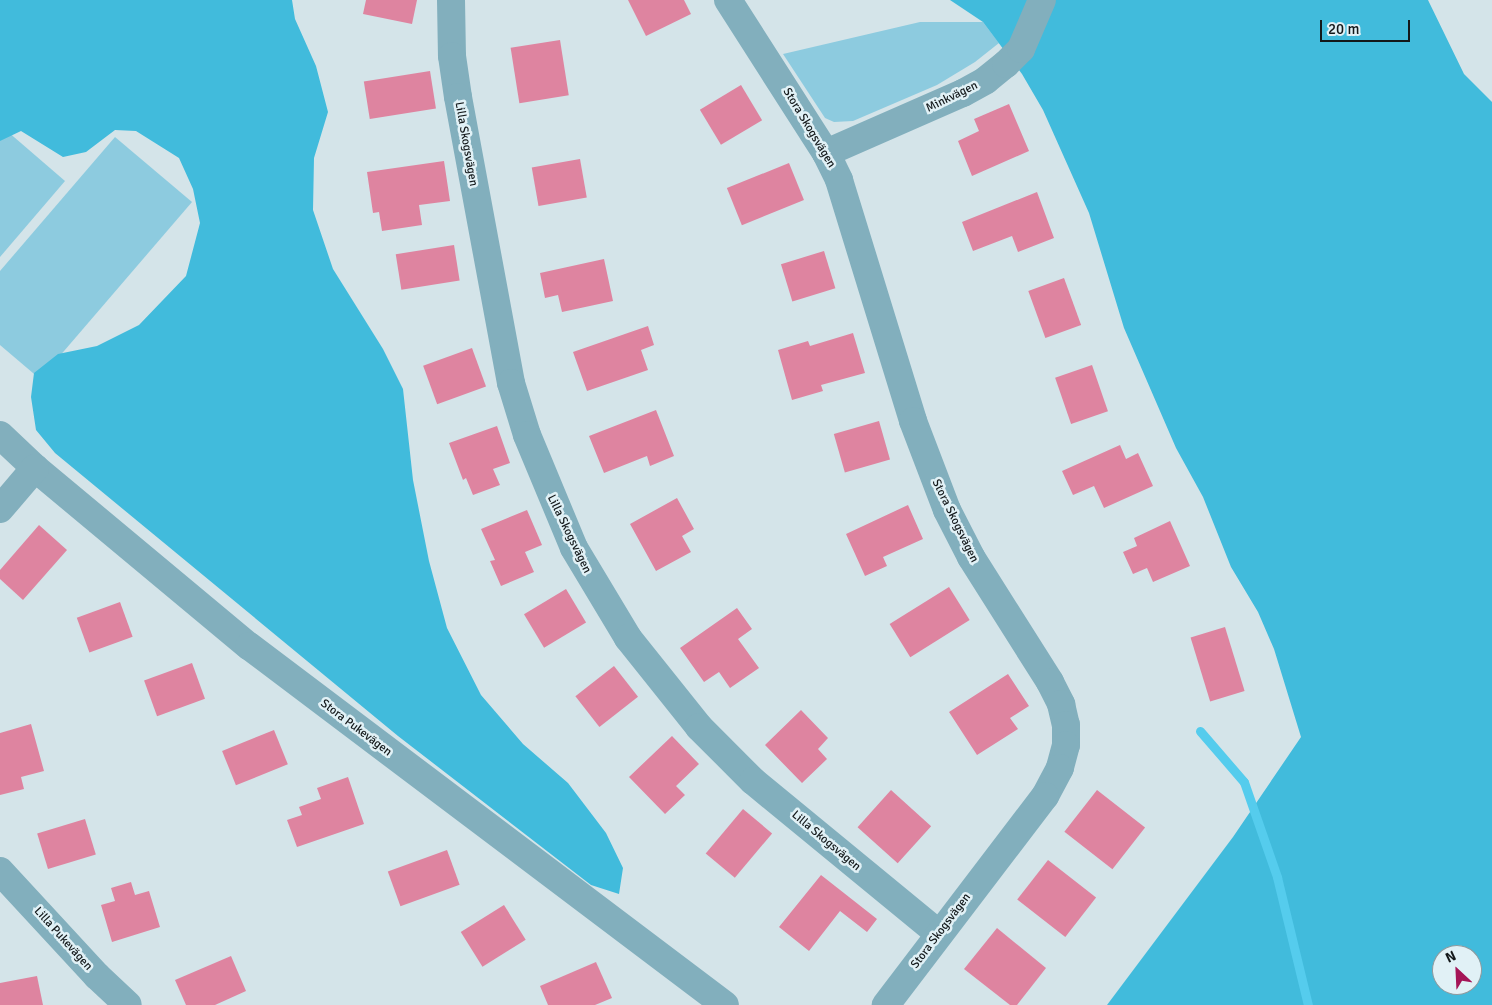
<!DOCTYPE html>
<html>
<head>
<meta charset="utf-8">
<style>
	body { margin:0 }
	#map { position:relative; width:1492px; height:1005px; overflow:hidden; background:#d4e4e9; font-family:Signika,sans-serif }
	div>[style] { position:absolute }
	.green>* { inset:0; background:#8dcbdf }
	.forest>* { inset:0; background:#41bbdc }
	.stream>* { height:9px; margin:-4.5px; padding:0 4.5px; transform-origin:4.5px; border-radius:4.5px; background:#55cced }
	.building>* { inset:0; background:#de84a0; transform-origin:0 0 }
	.minor>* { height:28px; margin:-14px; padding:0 14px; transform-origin:14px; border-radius:14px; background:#82afbd }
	span { translate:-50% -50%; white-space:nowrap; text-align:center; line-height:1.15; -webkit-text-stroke:5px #e1f1f6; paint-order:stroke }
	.street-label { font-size:12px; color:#13181a }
	.north { position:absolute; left:1432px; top:945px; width:50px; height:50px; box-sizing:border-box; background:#e1f1f6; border:1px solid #8f9a9e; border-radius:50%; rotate:335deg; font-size:14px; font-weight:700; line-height:20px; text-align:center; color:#13181a }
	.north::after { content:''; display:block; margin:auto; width:18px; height:22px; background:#a41557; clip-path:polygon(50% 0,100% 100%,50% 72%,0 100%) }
	.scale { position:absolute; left:1320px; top:20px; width:90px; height:22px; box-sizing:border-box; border:2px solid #13181a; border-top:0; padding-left:6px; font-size:15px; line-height:18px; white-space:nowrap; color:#13181a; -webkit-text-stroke:4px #e1f1f6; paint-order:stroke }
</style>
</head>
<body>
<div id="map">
	<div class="green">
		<i style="clip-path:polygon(920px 22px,983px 22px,999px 43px,975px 62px,937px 85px,853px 121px,834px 122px,825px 118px,783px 54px)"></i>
		<i style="clip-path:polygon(7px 131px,65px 181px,0 257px,0 140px)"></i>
		<i style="clip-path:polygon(115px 137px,192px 202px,40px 379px,0 345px,0 271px)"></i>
	</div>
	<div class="forest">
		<i style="clip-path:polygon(0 0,292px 0,295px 19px,316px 66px,328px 112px,314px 158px,313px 210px,333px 269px,383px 349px,403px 389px,413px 480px,429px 561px,447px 628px,481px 695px,523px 744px,568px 783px,606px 833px,623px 868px,619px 894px,591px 885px,398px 736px,55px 453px,36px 430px,31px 397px,34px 373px,58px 354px,97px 346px,139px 325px,186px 276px,200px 223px,193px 189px,179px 158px,136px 131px,115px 130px,86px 152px,63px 157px,21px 131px,0 141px)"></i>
		<i style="clip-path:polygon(evenodd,950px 0,1428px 0,1464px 74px,1492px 102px,1492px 1005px,1107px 1005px,1233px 837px,1301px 737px,1274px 649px,1258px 612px,1231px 567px,1203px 497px,1176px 448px,1124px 328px,1089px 213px,1043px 110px,1022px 74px,983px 22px,950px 0,1442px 955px,1472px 955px,1472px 985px,1442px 985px,1442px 955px)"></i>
	</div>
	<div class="stream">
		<i style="left:1200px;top:731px;width:67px;rotate:49.2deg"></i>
		<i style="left:1244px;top:782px;width:101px;rotate:70.8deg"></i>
		<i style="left:1277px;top:877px;width:132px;rotate:76.4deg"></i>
	</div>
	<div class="building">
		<i style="clip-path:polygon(366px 0,417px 0,412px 24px,363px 14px)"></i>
		<i style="clip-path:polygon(628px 0,684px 0,691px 14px,646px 36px)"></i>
		<i style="left:560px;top:40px;width:56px;height:50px;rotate:81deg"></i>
		<i style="left:430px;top:71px;width:38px;height:67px;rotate:81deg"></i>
		<i style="left:741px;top:85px;width:41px;height:48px;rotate:59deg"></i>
		<i style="clip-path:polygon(1009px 104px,1029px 151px,972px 176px,958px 141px,979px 131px,974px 119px)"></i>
		<i style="left:580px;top:159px;width:39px;height:49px;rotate:80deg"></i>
		<i style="clip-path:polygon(444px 161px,450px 201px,419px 205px,422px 225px,382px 231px,379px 212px,373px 213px,367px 172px)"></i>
		<i style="left:789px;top:163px;width:40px;height:67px;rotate:68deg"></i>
		<i style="clip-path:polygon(1037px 192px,1054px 238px,1018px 252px,1012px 236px,973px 251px,962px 222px)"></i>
		<i style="left:454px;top:245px;width:36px;height:59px;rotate:81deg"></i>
		<i style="left:824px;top:251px;width:39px;height:45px;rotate:73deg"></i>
		<i style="clip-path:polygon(604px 259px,613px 301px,562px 312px,558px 295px,545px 298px,540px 273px)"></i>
		<i style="left:1064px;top:278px;width:50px;height:38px;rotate:70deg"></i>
		<i style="clip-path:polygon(648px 326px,654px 345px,641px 350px,648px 370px,587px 391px,573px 352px)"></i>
		<i style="clip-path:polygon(853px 333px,865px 373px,821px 385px,823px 391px,792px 400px,778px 350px,808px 341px,810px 346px)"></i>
		<i style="left:472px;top:348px;width:41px;height:52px;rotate:70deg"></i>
		<i style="left:1092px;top:365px;width:49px;height:39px;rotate:71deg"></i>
		<i style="clip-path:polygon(656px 410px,674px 456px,650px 466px,647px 456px,604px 473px,589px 436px)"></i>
		<i style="left:879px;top:421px;width:40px;height:47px;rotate:74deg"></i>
		<i style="clip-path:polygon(497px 426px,510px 463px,493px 469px,500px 485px,473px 495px,466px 478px,463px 480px,449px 443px)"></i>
		<i style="clip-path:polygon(1120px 445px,1126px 459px,1138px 453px,1153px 486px,1104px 508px,1094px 486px,1073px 495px,1062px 471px)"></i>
		<i style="clip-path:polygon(677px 498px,694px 529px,682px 536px,691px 552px,656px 571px,630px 524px)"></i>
		<i style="clip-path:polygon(908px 505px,923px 539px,883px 557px,887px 566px,865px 576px,846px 534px)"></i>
		<i style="clip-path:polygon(527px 510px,542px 545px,525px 552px,534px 572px,501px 586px,490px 561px,495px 560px,481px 529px)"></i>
		<i style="clip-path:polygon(1170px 521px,1190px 566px,1153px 582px,1147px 568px,1133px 574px,1123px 552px,1137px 546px,1134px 538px)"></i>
		<i style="clip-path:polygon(39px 525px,67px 550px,23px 600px,0 579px,0 570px)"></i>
		<i style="left:949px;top:587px;width:39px;height:70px;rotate:58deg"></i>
		<i style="left:566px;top:589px;width:39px;height:49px;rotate:59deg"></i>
		<i style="left:120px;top:602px;width:37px;height:46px;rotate:70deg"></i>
		<i style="clip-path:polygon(737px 608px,752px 629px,738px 639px,759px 668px,730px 688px,719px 672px,704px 682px,680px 648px)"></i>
		<i style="left:1225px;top:627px;width:67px;height:36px;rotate:73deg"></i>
		<i style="left:192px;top:663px;width:38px;height:51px;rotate:70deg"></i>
		<i style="left:614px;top:666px;width:39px;height:49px;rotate:52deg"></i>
		<i style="clip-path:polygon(1008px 674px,1029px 706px,1010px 718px,1018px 729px,977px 755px,949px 712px)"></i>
		<i style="clip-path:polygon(801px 710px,828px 738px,818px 749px,827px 759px,802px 783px,765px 745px)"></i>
		<i style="clip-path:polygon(31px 724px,44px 771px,21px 777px,24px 789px,0 795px,0 733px)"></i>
		<i style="left:274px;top:730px;width:37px;height:56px;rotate:68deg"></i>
		<i style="clip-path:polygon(672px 736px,699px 764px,676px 786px,685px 795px,665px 814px,629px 777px)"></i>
		<i style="clip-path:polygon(348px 777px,364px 824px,297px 847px,287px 820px,302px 815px,299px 807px,321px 799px,317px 788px)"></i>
		<i style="left:891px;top:790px;width:54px;height:50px;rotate:42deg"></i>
		<i style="left:1097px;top:790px;width:61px;height:53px;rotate:38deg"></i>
		<i style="left:743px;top:809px;width:38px;height:58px;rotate:40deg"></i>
		<i style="left:85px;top:819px;width:37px;height:50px;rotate:73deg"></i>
		<i style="left:447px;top:850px;width:37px;height:63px;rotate:70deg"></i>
		<i style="left:1048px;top:860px;width:61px;height:50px;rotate:38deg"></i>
		<i style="clip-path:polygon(821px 875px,877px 919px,867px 932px,840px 911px,809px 951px,779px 927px)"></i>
		<i style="clip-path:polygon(131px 882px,135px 895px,149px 891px,160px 927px,112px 942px,101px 905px,115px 901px,111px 888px)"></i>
		<i style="left:504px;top:905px;width:41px;height:51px;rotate:58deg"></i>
		<i style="clip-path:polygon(997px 928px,1046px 968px,1017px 1005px,1010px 1005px,964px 969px)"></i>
		<i style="clip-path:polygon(231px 956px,246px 991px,215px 1005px,186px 1005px,175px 980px)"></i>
		<i style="clip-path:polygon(596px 962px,612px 998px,595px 1005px,548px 1005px,540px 986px)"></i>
		<i style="clip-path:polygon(37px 976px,43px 1005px,0 1005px,0 983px)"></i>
	</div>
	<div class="minor">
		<i style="left:451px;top:0;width:56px;rotate:89deg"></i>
		<i style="left:452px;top:56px;width:41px;rotate:81.7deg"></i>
		<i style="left:458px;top:97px;width:291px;rotate:79.5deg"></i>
		<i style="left:511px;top:383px;width:54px;rotate:72.9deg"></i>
		<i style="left:527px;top:435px;width:122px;rotate:67.4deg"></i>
		<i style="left:574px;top:548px;width:105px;rotate:59deg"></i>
		<i style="left:628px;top:638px;width:114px;rotate:51.4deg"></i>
		<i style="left:699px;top:727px;width:76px;rotate:45deg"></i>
		<i style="left:753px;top:781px;width:241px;rotate:39.4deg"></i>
		<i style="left:728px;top:0;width:182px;rotate:57.4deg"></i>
		<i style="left:826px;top:153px;width:30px;rotate:64deg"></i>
		<i style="left:839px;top:180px;width:252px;rotate:72.9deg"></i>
		<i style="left:913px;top:421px;width:95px;rotate:69.1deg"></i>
		<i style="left:947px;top:510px;width:53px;rotate:62.9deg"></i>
		<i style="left:971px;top:557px;width:148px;rotate:57.7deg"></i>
		<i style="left:1050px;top:682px;width:25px;rotate:63deg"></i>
		<i style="left:1061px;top:704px;width:22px;rotate:77deg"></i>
		<i style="left:1066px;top:725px;width:20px;rotate:90deg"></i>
		<i style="left:1066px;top:745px;width:24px;rotate:105deg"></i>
		<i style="left:1060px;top:768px;width:32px;rotate:118deg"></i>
		<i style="left:1045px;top:796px;width:263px;rotate:127.3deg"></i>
		<i style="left:826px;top:153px;width:150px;rotate:-23.7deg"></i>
		<i style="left:963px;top:93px;width:26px;rotate:-29deg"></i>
		<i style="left:986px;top:80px;width:26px;rotate:-39deg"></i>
		<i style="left:1006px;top:64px;width:21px;rotate:-45deg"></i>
		<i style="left:1021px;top:49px;width:53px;rotate:-66.8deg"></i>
		<i style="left:0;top:435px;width:48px;rotate:43.3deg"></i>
		<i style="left:35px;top:468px;width:278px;rotate:39.8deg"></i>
		<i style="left:249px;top:646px;width:596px;rotate:37.02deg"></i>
		<i style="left:0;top:509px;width:54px;rotate:-49.5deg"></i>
		<i style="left:0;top:871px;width:143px;rotate:47.3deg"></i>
		<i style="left:97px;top:976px;width:42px;rotate:43.1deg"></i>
	</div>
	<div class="street-label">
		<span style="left:952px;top:97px;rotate:-26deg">Minkvägen</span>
		<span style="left:809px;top:128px;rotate:59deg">Stora Skogsvägen</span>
		<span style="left:466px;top:144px;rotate:80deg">Lilla Skogsvägen</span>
		<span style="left:955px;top:521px;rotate:64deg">Stora Skogsvägen</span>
		<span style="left:569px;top:534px;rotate:64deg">Lilla Skogsvägen</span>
		<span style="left:356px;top:728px;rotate:37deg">Stora Pukevägen</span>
		<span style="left:826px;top:841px;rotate:40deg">Lilla Skogsvägen</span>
		<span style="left:941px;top:931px;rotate:-53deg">Stora Skogsvägen</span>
		<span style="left:63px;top:939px;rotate:48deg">Lilla Pukevägen</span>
	</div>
	<div class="north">N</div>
	<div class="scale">20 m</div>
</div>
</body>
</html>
